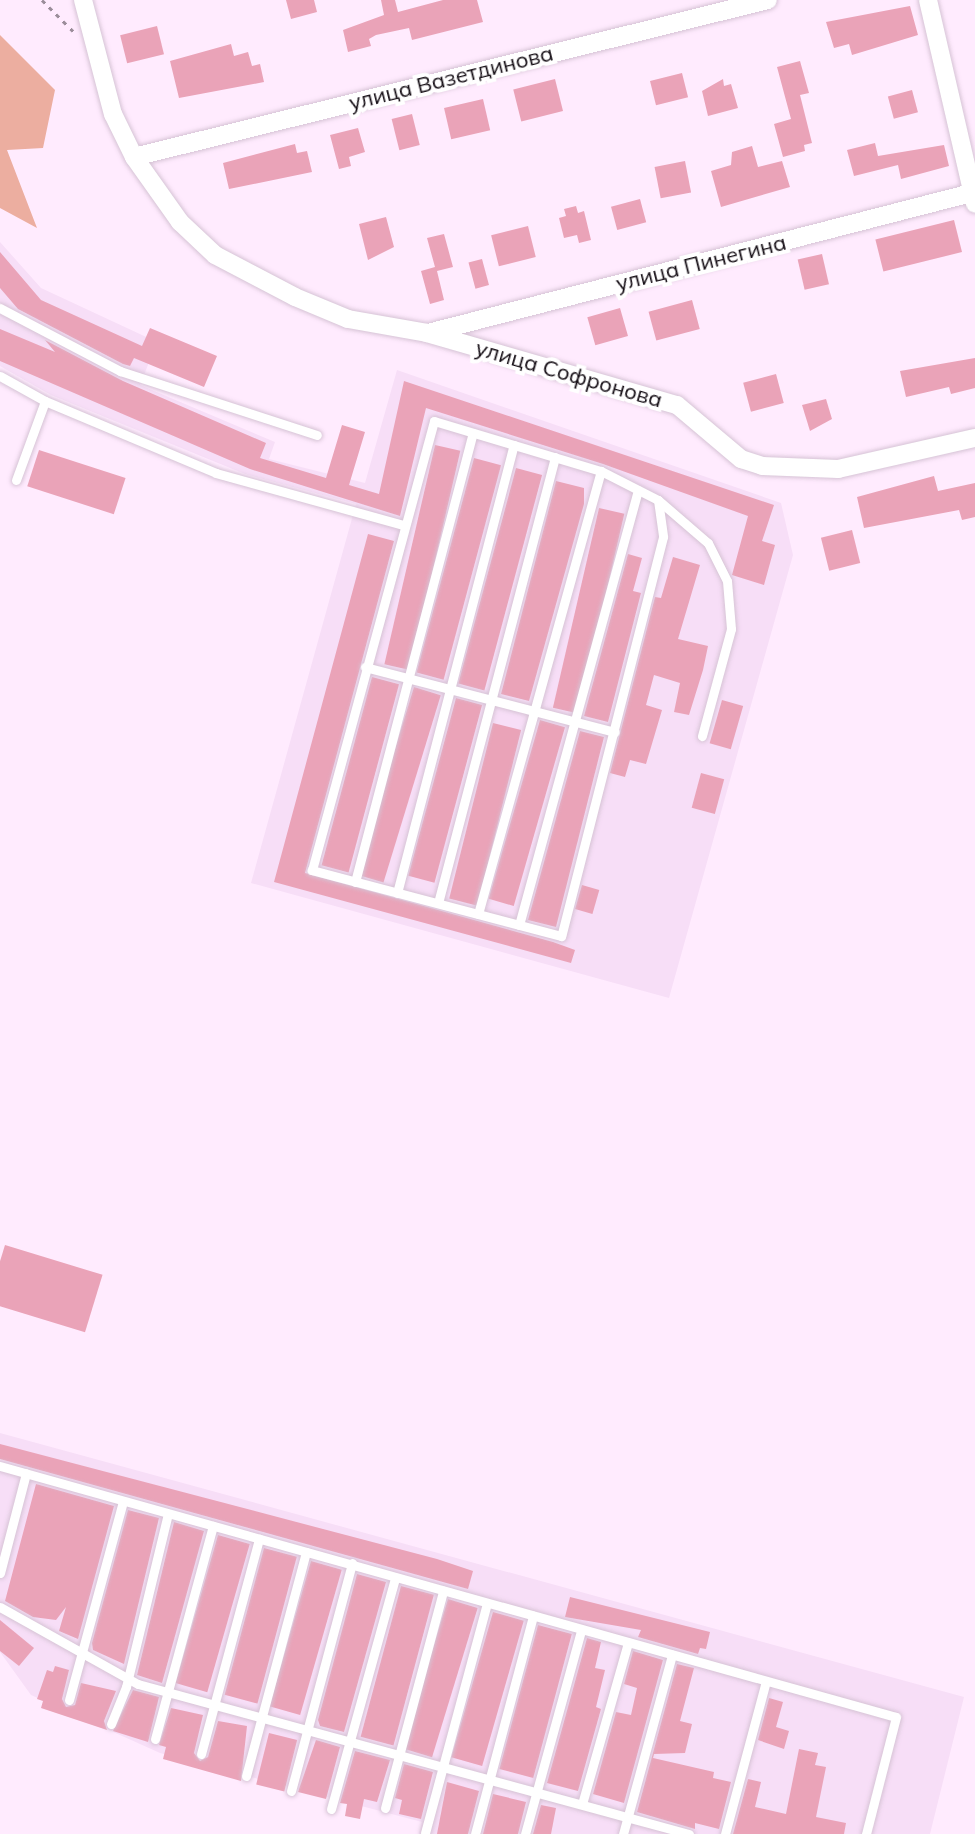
<!DOCTYPE html>
<html>
<head>
<meta charset="utf-8">
<style>
	body { margin:0 }
	#map { position:relative; width:975px; height:1834px; overflow:hidden; background:#ffebfe; font-family:Mulish,sans-serif }
	div>[style] { position:absolute }
	.built>* { inset:0; background:#f7def7 }
	.green>* { inset:0; background:#ecaea0 }
	.building>* { inset:0; background:#eaa3b8; transform-origin:0 0 }
	.path>* { height:3px; margin-top:-1.5px; transform-origin:0; background:repeating-linear-gradient(90deg,#9b8d9a 0 4px,transparent 0 10px) }
	.roads { filter:drop-shadow(0 0 2px #d6c3d5) drop-shadow(0 0 2px #d6c3d5) }
	.service>* { height:9px; margin:-4.5px; padding:0 4.5px; transform-origin:4.5px; border-radius:4.5px; background:#fff }
	.minor>* { height:18px; margin:-9px; padding:0 9px; transform-origin:9px; border-radius:9px; background:#fff }
	span { translate:-50% -50%; white-space:nowrap; text-align:center; line-height:1.15; -webkit-text-stroke:8px #fff; paint-order:stroke }
	.street-label { font-size:22px; color:#140d14 }
</style>
</head>
<body>
<div id="map">
	<div class="built">
		<i style="clip-path:polygon(0 242px,41px 288px,157px 342px,140px 385px,275px 442px,269px 459px,365px 483px,397px 370px,781px 503px,793px 555px,669px 998px,251px 883px,356px 504px,245px 474px,51px 395px,0 366px)"></i>
		<i style="clip-path:polygon(0 1433px,964px 1697px,930px 1834px,419px 1834px,422px 1822px,160px 1753px,31px 1695px,0 1652px)"></i>
	</div>
	<div class="green">
		<i style="clip-path:polygon(0 35px,55px 90px,43px 148px,7px 150px,37px 228px,0 208px)"></i>
	</div>
	<div class="building">
		<i style="clip-path:polygon(286px 0,314px 0,317px 12px,291px 19px)"></i>
		<i style="clip-path:polygon(381px 0,395px 0,398px 12px,443px 0,477px 0,483px 22px,412px 40px,409px 28px,376px 35px,369px 39px,371px 46px,348px 52px,343px 30px,384px 15px)"></i>
		<i style="clip-path:polygon(910px 6px,918px 35px,852px 55px,849px 44px,834px 48px,826px 22px)"></i>
		<i style="left:157px;top:26px;width:29px;height:38px;rotate:76deg"></i>
		<i style="clip-path:polygon(231px 44px,234px 56px,248px 52px,252px 66px,260px 64px,264px 82px,179px 98px,170px 61px)"></i>
		<i style="clip-path:polygon(800px 61px,809px 93px,800px 95px,812px 143px,804px 145px,805px 151px,783px 157px,774px 124px,791px 119px,777px 67px)"></i>
		<i style="left:682px;top:73px;width:25px;height:33px;rotate:76deg"></i>
		<i style="left:555px;top:79px;width:33px;height:43px;rotate:76deg"></i>
		<i style="clip-path:polygon(723px 79px,724px 86px,731px 84px,738px 108px,708px 116px,702px 91px)"></i>
		<i style="left:912px;top:90px;width:23px;height:25px;rotate:75deg"></i>
		<i style="left:483px;top:99px;width:32px;height:40px;rotate:77deg"></i>
		<i style="left:412px;top:114px;width:32px;height:21px;rotate:76deg"></i>
		<i style="clip-path:polygon(358px 128px,365px 152px,349px 157px,351px 166px,339px 169px,330px 135px)"></i>
		<i style="clip-path:polygon(875px 143px,878px 156px,944px 145px,949px 166px,901px 179px,898px 165px,854px 176px,847px 150px)"></i>
		<i style="clip-path:polygon(295px 144px,297px 153px,307px 151px,312px 172px,229px 189px,223px 163px)"></i>
		<i style="clip-path:polygon(752px 146px,758px 167px,782px 161px,790px 187px,721px 207px,711px 171px,731px 165px,732px 152px)"></i>
		<i style="left:685px;top:161px;width:32px;height:31px;rotate:79deg"></i>
		<i style="left:640px;top:199px;width:24px;height:30px;rotate:75deg"></i>
		<i style="clip-path:polygon(576px 206px,578px 213px,584px 211px,591px 240px,579px 243px,577px 235px,564px 238px,559px 218px,566px 216px,564px 209px)"></i>
		<i style="clip-path:polygon(386px 217px,394px 247px,368px 260px,359px 224px)"></i>
		<i style="left:954px;top:220px;width:33px;height:81px;rotate:76deg"></i>
		<i style="left:528px;top:226px;width:32px;height:38px;rotate:76deg"></i>
		<i style="clip-path:polygon(444px 234px,453px 267px,437px 271px,444px 300px,430px 304px,421px 271px,435px 267px,427px 238px)"></i>
		<i style="clip-path:polygon(0 252px,41px 300px,142px 346px,150px 328px,217px 356px,204px 387px,134px 358px,130px 366px,123px 364px,18px 309px,0 288px)"></i>
		<i style="left:822px;top:254px;width:31px;height:25px;rotate:77deg"></i>
		<i style="left:482px;top:259px;width:27px;height:14px;rotate:75deg"></i>
		<i style="left:692px;top:300px;width:30px;height:45px;rotate:75deg"></i>
		<i style="left:620px;top:308px;width:29px;height:34px;rotate:74deg"></i>
		<i style="clip-path:polygon(0 329px,55px 352px,45px 340px,123px 381px,266px 443px,260px 458px,326px 478px,342px 425px,365px 432px,349px 485px,379px 494px,404px 381px,774px 505px,762px 541px,775px 545px,764px 585px,732px 575px,748px 516px,603px 464px,426px 408px,400px 516px,250px 469px,0 361px)"></i>
		<i style="clip-path:polygon(975px 358px,975px 388px,951px 394px,949px 387px,906px 397px,900px 371px)"></i>
		<i style="left:776px;top:374px;width:30px;height:34px;rotate:75deg"></i>
		<i style="clip-path:polygon(826px 399px,832px 419px,810px 431px,802px 405px)"></i>
		<i style="left:435px;top:445px;width:26px;height:225px;rotate:13deg"></i>
		<i style="left:39px;top:450px;width:91px;height:38px;rotate:18deg"></i>
		<i style="left:474px;top:458px;width:28px;height:222px;rotate:15deg"></i>
		<i style="left:516px;top:468px;width:27px;height:223px;rotate:15deg"></i>
		<i style="clip-path:polygon(934px 476px,938px 491px,975px 483px,975px 517px,962px 520px,959px 510px,864px 528px,857px 497px)"></i>
		<i style="clip-path:polygon(556px 481px,584px 488px,584px 504px,529px 701px,501px 694px)"></i>
		<i style="left:599px;top:508px;width:26px;height:205px;rotate:13deg"></i>
		<i style="left:852px;top:530px;width:34px;height:32px;rotate:76deg"></i>
		<i style="clip-path:polygon(368px 534px,394px 541px,305px 873px,553px 942px,575px 950px,571px 963px,274px 882px)"></i>
		<i style="clip-path:polygon(628px 554px,642px 558px,633px 591px,641px 593px,608px 722px,584px 716px)"></i>
		<i style="clip-path:polygon(673px 557px,700px 565px,678px 639px,708px 646px,703px 670px,689px 715px,674px 712px,680px 683px,654px 675px,646px 705px,662px 710px,646px 764px,630px 760px,625px 777px,610px 773px,655px 597px,661px 598px)"></i>
		<i style="left:372px;top:677px;width:28px;height:195px;rotate:15deg"></i>
		<i style="left:414px;top:687px;width:28px;height:196px;rotate:17deg"></i>
		<i style="left:456px;top:698px;width:27px;height:184px;rotate:15deg"></i>
		<i style="left:722px;top:700px;width:22px;height:45px;rotate:16deg"></i>
		<i style="left:540px;top:720px;width:26px;height:186px;rotate:16deg"></i>
		<i style="left:493px;top:723px;width:29px;height:181px;rotate:14deg"></i>
		<i style="clip-path:polygon(580px 731px,604px 737px,556px 927px,528px 920px)"></i>
		<i style="left:701px;top:773px;width:24px;height:36px;rotate:15deg"></i>
		<i style="left:582px;top:885px;width:18px;height:25px;rotate:16deg"></i>
		<i style="left:5px;top:1245px;width:102px;height:60px;rotate:17deg"></i>
		<i style="clip-path:polygon(0 1444px,437px 1559px,473px 1571px,468px 1589px,0 1459px)"></i>
		<i style="clip-path:polygon(36px 1484px,114px 1506px,78px 1639px,59px 1631px,66px 1607px,56px 1620px,33px 1617px,5px 1601px)"></i>
		<i style="clip-path:polygon(128px 1510px,159px 1518px,124px 1664px,93px 1650px,92px 1643px)"></i>
		<i style="clip-path:polygon(174px 1522px,204px 1531px,162px 1683px,137px 1675px)"></i>
		<i style="left:218px;top:1535px;width:33px;height:154px;rotate:16deg"></i>
		<i style="left:264px;top:1548px;width:34px;height:152px;rotate:15deg"></i>
		<i style="left:311px;top:1561px;width:32px;height:151px;rotate:16deg"></i>
		<i style="clip-path:polygon(357px 1574px,386px 1582px,344px 1732px,320px 1726px,318px 1720px)"></i>
		<i style="left:401px;top:1586px;width:34px;height:156px;rotate:15deg"></i>
		<i style="clip-path:polygon(570px 1597px,710px 1632px,706px 1649px,700px 1648px,698px 1654px,638px 1637px,641px 1630px,565px 1617px)"></i>
		<i style="left:448px;top:1599px;width:31px;height:156px;rotate:17deg"></i>
		<i style="left:493px;top:1612px;width:32px;height:151px;rotate:16deg"></i>
		<i style="clip-path:polygon(0 1620px,34px 1648px,19px 1666px,0 1651px)"></i>
		<i style="left:538px;top:1625px;width:35px;height:149px;rotate:15deg"></i>
		<i style="clip-path:polygon(587px 1638px,601px 1642px,595px 1668px,605px 1670px,596px 1707px,601px 1709px,578px 1791px,547px 1783px)"></i>
		<i style="clip-path:polygon(633px 1651px,663px 1660px,624px 1803px,593px 1794px,616px 1712px,631px 1715px,637px 1688px,624px 1684px)"></i>
		<i style="clip-path:polygon(677px 1664px,694px 1668px,680px 1721px,692px 1724px,685px 1753px,654px 1754px,653px 1758px,714px 1772px,713px 1778px,731px 1782px,719px 1829px,695px 1823px,695px 1829px,637px 1812px)"></i>
		<i style="clip-path:polygon(55px 1666px,69px 1670px,62px 1699px,66px 1707px,75px 1705px,81px 1683px,116px 1691px,104px 1721px,107px 1730px,41px 1708px,43px 1701px,37px 1699px,47px 1670px,53px 1672px)"></i>
		<i style="clip-path:polygon(133px 1690px,159px 1697px,148px 1742px,113px 1731px)"></i>
		<i style="clip-path:polygon(769px 1698px,783px 1702px,776px 1727px,789px 1731px,784px 1749px,758px 1740px)"></i>
		<i style="clip-path:polygon(171px 1708px,203px 1715px,194px 1753px,200px 1761px,208px 1757px,218px 1721px,247px 1726px,241px 1781px,163px 1759px,166px 1747px,159px 1745px)"></i>
		<i style="left:269px;top:1733px;width:29px;height:53px;rotate:14deg"></i>
		<i style="clip-path:polygon(316px 1740px,340px 1747px,326px 1799px,298px 1792px)"></i>
		<i style="clip-path:polygon(799px 1749px,818px 1753px,815px 1765px,826px 1767px,816px 1817px,846px 1823px,844px 1834px,733px 1834px,748px 1779px,761px 1782px,755px 1807px,786px 1814px)"></i>
		<i style="clip-path:polygon(355px 1751px,390px 1760px,377px 1802px,364px 1799px,360px 1819px,345px 1816px,347px 1804px,340px 1803px)"></i>
		<i style="clip-path:polygon(404px 1764px,433px 1772px,421px 1819px,399px 1814px,402px 1800px,395px 1798px)"></i>
		<i style="clip-path:polygon(447px 1782px,479px 1791px,468px 1834px,437px 1834px)"></i>
		<i style="clip-path:polygon(493px 1794px,526px 1802px,518px 1834px,483px 1834px)"></i>
		<i style="clip-path:polygon(541px 1805px,556px 1808px,551px 1834px,533px 1834px)"></i>
	</div>
	<div class="path">
		<i style="left:42px;top:0;width:44px;rotate:45deg"></i>
	</div>
	<div class="roads">
		<div class="service">
			<i style="left:0;top:308px;width:136px;rotate:27.7deg"></i>
			<i style="left:120px;top:371px;width:207px;rotate:18deg"></i>
			<i style="left:0;top:376px;width:51px;rotate:29.1deg"></i>
			<i style="left:45px;top:401px;width:186px;rotate:22.8deg"></i>
			<i style="left:216px;top:473px;width:194px;rotate:15.5deg"></i>
			<i style="left:16px;top:480px;width:84px;rotate:-69.8deg"></i>
			<i style="left:658px;top:500px;width:37px;rotate:82deg"></i>
			<i style="left:663px;top:537px;width:412px;rotate:104.3deg"></i>
			<i style="left:561px;top:936px;width:258px;rotate:-165.2deg"></i>
			<i style="left:312px;top:870px;width:465px;rotate:-74.8deg"></i>
			<i style="left:434px;top:421px;width:174px;rotate:16.7deg"></i>
			<i style="left:601px;top:471px;width:64px;rotate:27deg"></i>
			<i style="left:658px;top:500px;width:66px;rotate:40.7deg"></i>
			<i style="left:708px;top:543px;width:42px;rotate:63.4deg"></i>
			<i style="left:727px;top:581px;width:48px;rotate:85.2deg"></i>
			<i style="left:731px;top:629px;width:111px;rotate:105.2deg"></i>
			<i style="left:365px;top:667px;width:258px;rotate:14.6deg"></i>
			<i style="left:355px;top:882px;width:464px;rotate:-75.3deg"></i>
			<i style="left:397px;top:893px;width:463px;rotate:-75.4deg"></i>
			<i style="left:438px;top:903px;width:461px;rotate:-75.3deg"></i>
			<i style="left:478px;top:914px;width:460px;rotate:-74.5deg"></i>
			<i style="left:519px;top:925px;width:451px;rotate:-74.7deg"></i>
			<i style="left:0;top:1466px;width:930px;rotate:15.65deg"></i>
			<i style="left:896px;top:1717px;width:121px;rotate:104.4deg"></i>
			<i style="left:0;top:1573px;width:103px;rotate:-75.4deg"></i>
			<i style="left:0;top:1607px;width:158px;rotate:29.2deg"></i>
			<i style="left:138px;top:1684px;width:571px;rotate:15.23deg"></i>
			<i style="left:69px;top:1700px;width:206px;rotate:-74.8deg"></i>
			<i style="left:111px;top:1724px;width:40px;rotate:-68deg"></i>
			<i style="left:126px;top:1687px;width:178px;rotate:-76.4deg"></i>
			<i style="left:155px;top:1739px;width:221px;rotate:-74.8deg"></i>
			<i style="left:201px;top:1754px;width:223px;rotate:-74.9deg"></i>
			<i style="left:246px;top:1776px;width:232px;rotate:-75deg"></i>
			<i style="left:291px;top:1791px;width:236px;rotate:-75deg"></i>
			<i style="left:582px;top:1804px;width:168px;rotate:-74.1deg"></i>
			<i style="left:385px;top:1808px;width:225px;rotate:-75deg"></i>
			<i style="left:331px;top:1809px;width:240px;rotate:-74.5deg"></i>
			<i style="left:425px;top:1833px;width:237px;rotate:-74.9deg"></i>
			<i style="left:475px;top:1834px;width:226px;rotate:-75.1deg"></i>
			<i style="left:525px;top:1834px;width:212px;rotate:-74.6deg"></i>
			<i style="left:623px;top:1834px;width:186px;rotate:-74.7deg"></i>
			<i style="left:725px;top:1834px;width:158px;rotate:-75deg"></i>
		</div>
		<div class="minor">
			<i style="left:83px;top:0;width:118px;rotate:75.3deg"></i>
			<i style="left:113px;top:114px;width:48px;rotate:64deg"></i>
			<i style="left:134px;top:157px;width:80px;rotate:54.7deg"></i>
			<i style="left:180px;top:222px;width:48px;rotate:43.3deg"></i>
			<i style="left:215px;top:255px;width:90px;rotate:27.7deg"></i>
			<i style="left:295px;top:297px;width:57px;rotate:22.5deg"></i>
			<i style="left:348px;top:319px;width:80px;rotate:10deg"></i>
			<i style="left:427px;top:333px;width:260px;rotate:16.1deg"></i>
			<i style="left:677px;top:405px;width:84px;rotate:40.2deg"></i>
			<i style="left:741px;top:459px;width:22px;rotate:18deg"></i>
			<i style="left:762px;top:466px;width:76px;rotate:2.3deg"></i>
			<i style="left:838px;top:469px;width:140px;rotate:-12.8deg"></i>
			<i style="left:928px;top:0;width:209px;rotate:77deg"></i>
			<i style="left:134px;top:157px;width:653px;rotate:-13.91deg"></i>
			<i style="left:428px;top:333px;width:565px;rotate:-14.45deg"></i>
		</div>
	</div>
	<div class="street-label">
		<span style="left:451px;top:78px;rotate:-14deg">улица Вазетдинова</span>
		<span style="left:701px;top:263px;rotate:-14deg">улица Пинегина</span>
		<span style="left:569px;top:374px;rotate:16deg">улица Софронова</span>
	</div>
</div>
</body>
</html>
